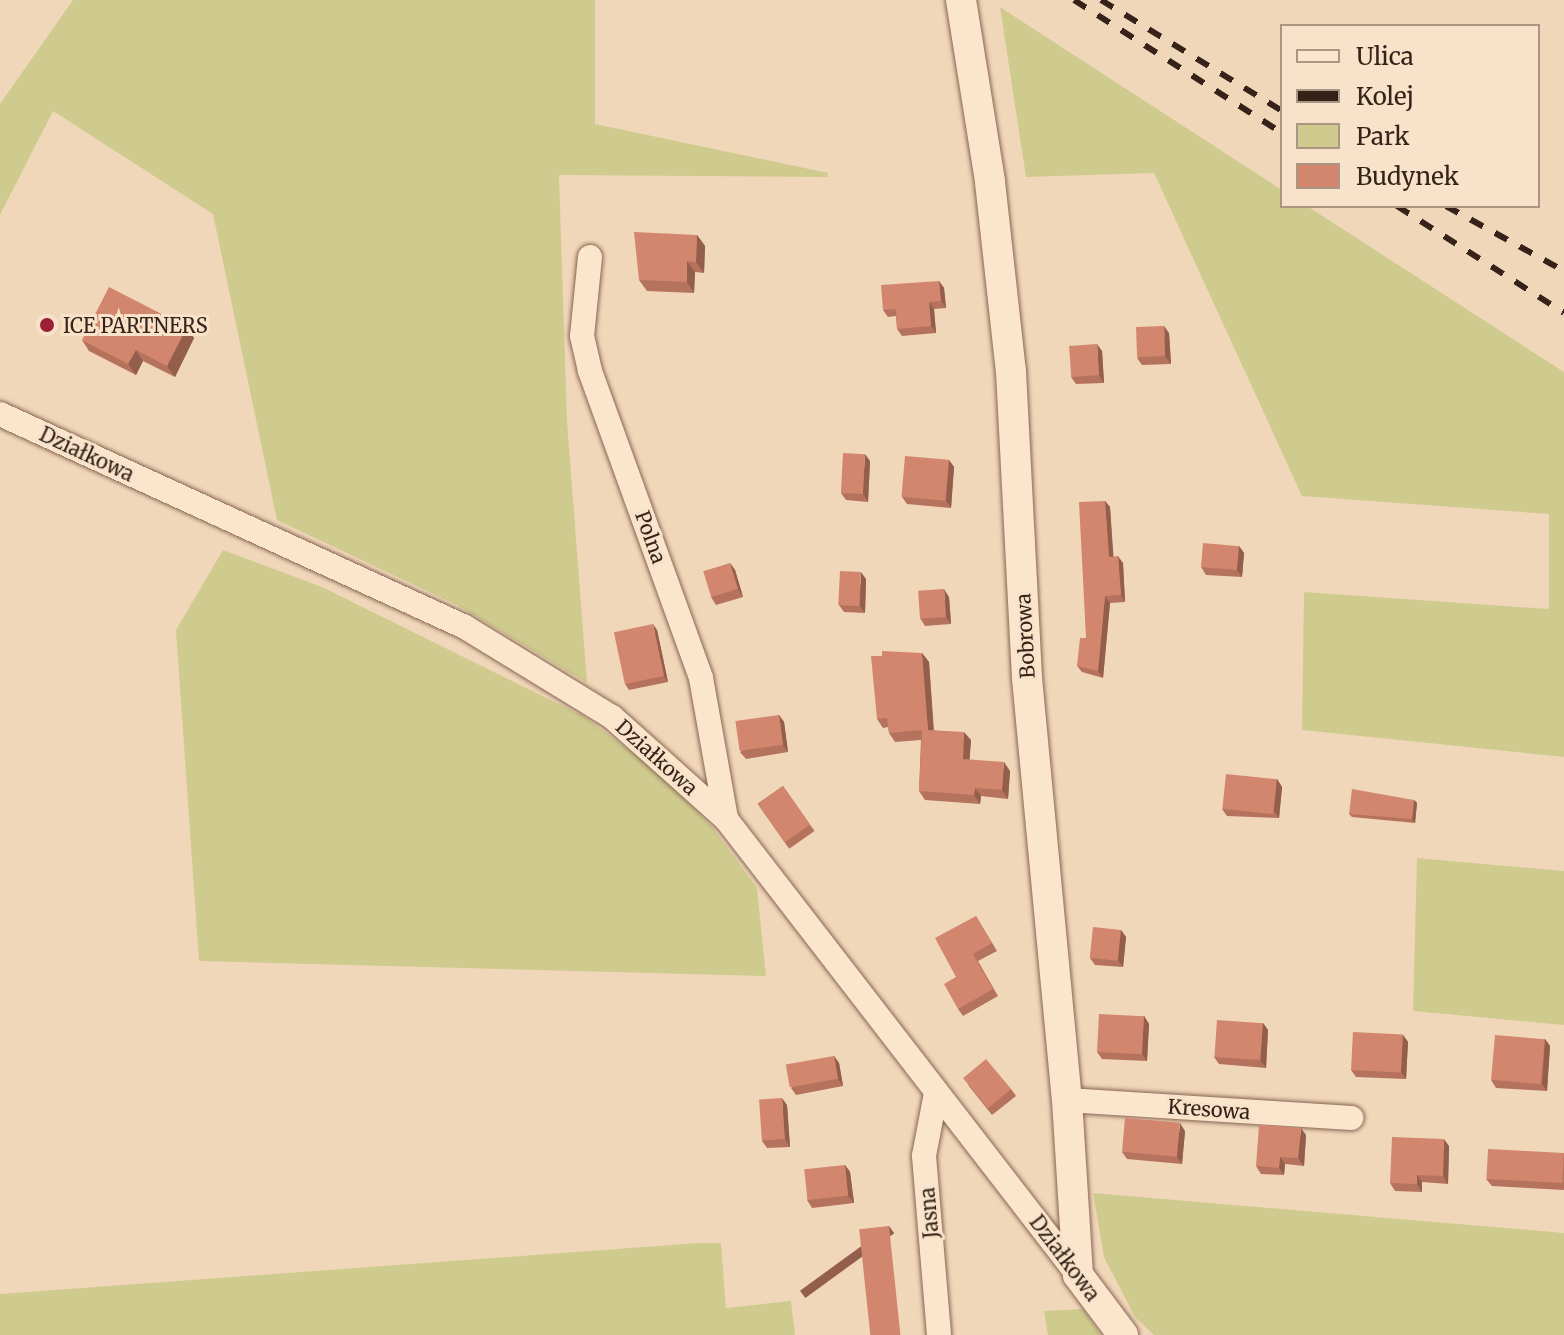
<!DOCTYPE html>
<html>
<head>
<meta charset="utf-8">
<style>
	body { margin:0 }
	#map { position:relative; width:1564px; height:1335px; overflow:hidden; background:#f1d7ba; font-family:Merriweather,serif }
	div>[style] { position:absolute }
	.green>* { inset:0; background:#cfcb8e }
	.roads { filter:drop-shadow(0 0 2px #886653) drop-shadow(0 0 2px #886653) }
	.minor>* { height:24px; margin:-12px; padding:0 12px; transform-origin:12px; border-radius:12px; background:#fbe6cd }
	.tertiary>* { height:30px; margin:-15px; padding:0 15px; transform-origin:15px; border-radius:15px; background:#fbe6cd }
	.rail>* { height:6px; margin-top:-3px; transform-origin:0; background:repeating-linear-gradient(90deg,#362219 0 14px,transparent 0 28px) }
	.wall>* { inset:0; background:#b5735e; transform-origin:0 0 }
	.shaded-wall>* { inset:0; background:#935e4c; transform-origin:0 0 }
	.building>* { inset:0; background:#d2866d; transform-origin:0 0 }
	.dots>* { width:22px; height:22px; translate:-50% -50%; box-sizing:border-box; border:4px solid #f8e3ca; border-radius:50% }
	span { translate:-50% -50%; white-space:nowrap; text-align:center; line-height:1.15; -webkit-text-stroke:6px #f8e3ca; paint-order:stroke }
	.poi-label { font-size:20px; color:#362219 }
	.left { translate:0 -50%; text-align:left }
	.street-label { font-size:20px; color:#362219 }
	.legend { position:absolute; left:1280px; top:24px; width:260px; height:184px; box-sizing:border-box; background:#f8e3ca; border:2px solid #aa9683; margin:0; padding:10px 14px; list-style:none; font-size:24px; color:#362219 }
	.legend li { display:flex; align-items:center; gap:16px; height:40px }
	.legend b { width:40px; border:2px solid #aa9683 }
</style>
</head>
<body>
<div id="map">
	<div class="green">
		<i style="clip-path:polygon(73px 0,595px 0,595px 124px,828px 173px,827px 177px,559px 175px,567px 421px,587px 683px,457px 605px,277px 520px,213px 214px,53px 111px,0 215px,0 104px)"></i>
		<i style="clip-path:polygon(1000px 7px,1282px 190px,1282px 206px,1307px 206px,1564px 372px,1564px 757px,1302px 730px,1304px 592px,1549px 609px,1549px 514px,1302px 496px,1154px 173px,1026px 177px)"></i>
		<i style="clip-path:polygon(223px 550px,322px 587px,583px 716px,658px 772px,712px 827px,757px 888px,766px 976px,199px 961px,176px 630px)"></i>
		<i style="clip-path:polygon(1417px 858px,1564px 871px,1564px 1025px,1413px 1011px)"></i>
		<i style="clip-path:polygon(1093px 1193px,1564px 1233px,1564px 1335px,1154px 1335px,1135px 1317px,1104px 1257px)"></i>
		<i style="clip-path:polygon(698px 1243px,721px 1243px,726px 1308px,791px 1301px,795px 1335px,0 1335px,0 1294px)"></i>
		<i style="clip-path:polygon(1083px 1309px,1101px 1335px,1048px 1335px,1044px 1311px)"></i>
	</div>
	<div class="roads">
		<div class="minor">
			<i style="left:590px;top:257px;width:79px;rotate:95.8deg"></i>
			<i style="left:582px;top:336px;width:36px;rotate:77deg"></i>
			<i style="left:590px;top:371px;width:326px;rotate:70.1deg"></i>
			<i style="left:701px;top:678px;width:143px;rotate:79.9deg"></i>
			<i style="left:0;top:414px;width:511px;rotate:24.61deg"></i>
			<i style="left:465px;top:627px;width:172px;rotate:31.5deg"></i>
			<i style="left:612px;top:717px;width:153px;rotate:41.8deg"></i>
			<i style="left:726px;top:819px;width:576px;rotate:52.33deg"></i>
			<i style="left:936px;top:1093px;width:64px;rotate:100.8deg"></i>
			<i style="left:924px;top:1156px;width:180px;rotate:85.2deg"></i>
			<i style="left:1067px;top:1100px;width:285px;rotate:3.6deg"></i>
		</div>
		<div class="tertiary">
			<i style="left:961px;top:0;width:184px;rotate:80.9deg"></i>
			<i style="left:990px;top:182px;width:191px;rotate:83.7deg"></i>
			<i style="left:1011px;top:372px;width:306px;rotate:87deg"></i>
			<i style="left:1027px;top:678px;width:424px;rotate:84.6deg"></i>
			<i style="left:1067px;top:1100px;width:175px;rotate:86.4deg"></i>
			<i style="left:1078px;top:1275px;width:75px;rotate:53.1deg"></i>
		</div>
	</div>
	<div class="rail">
		<i style="left:1074px;top:0;width:247px;rotate:32.6deg"></i>
		<i style="left:1101px;top:0;width:212px;rotate:31.5deg"></i>
		<i style="left:1397px;top:206px;width:198px;rotate:32.6deg"></i>
		<i style="left:1446px;top:206px;width:135px;rotate:28.8deg"></i>
	</div>
	<div class="wall">
		<i style="clip-path:polygon(697px 235px,705px 246px,704px 273px,695px 272px,694px 293px,647px 291px,639px 280px)"></i>
		<i style="clip-path:polygon(939px 281px,944px 288px,946px 308px,934px 309px,936px 333px,902px 336px,897px 329px,896px 316px,888px 317px,883px 310px)"></i>
		<i style="clip-path:polygon(187px 327px,194px 338px,175px 377px,143px 361px,136px 375px,89px 351px,82px 340px)"></i>
		<i style="clip-path:polygon(1169px 333px,1171px 364px,1142px 365px,1137px 358px)"></i>
		<i style="clip-path:polygon(1102px 351px,1104px 383px,1076px 384px,1071px 377px)"></i>
		<i style="clip-path:polygon(949px 460px,954px 467px,951px 508px,907px 504px,902px 497px)"></i>
		<i style="clip-path:polygon(870px 461px,868px 502px,846px 500px,841px 493px)"></i>
		<i style="clip-path:polygon(1105px 501px,1110px 507px,1113px 557px,1123px 563px,1125px 602px,1110px 603px,1103px 678px,1082px 672px,1077px 666px,1086px 638px)"></i>
		<i style="clip-path:polygon(1239px 546px,1244px 553px,1242px 577px,1206px 575px,1201px 567px)"></i>
		<i style="clip-path:polygon(730px 563px,735px 570px,743px 597px,716px 605px,711px 597px)"></i>
		<i style="clip-path:polygon(866px 579px,865px 613px,844px 612px,839px 605px)"></i>
		<i style="clip-path:polygon(949px 597px,951px 624px,925px 626px,920px 618px)"></i>
		<i style="clip-path:polygon(657px 630px,668px 682px,629px 690px,625px 684px)"></i>
		<i style="clip-path:polygon(922px 653px,929px 662px,934px 730px,971px 740px,969px 760px,1010px 771px,1008px 799px,981px 796px,980px 804px,925px 800px,919px 791px,921px 740px,895px 742px,889px 733px,888px 727px,883px 728px,877px 719px)"></i>
		<i style="clip-path:polygon(779px 715px,784px 722px,788px 752px,746px 759px,740px 752px)"></i>
		<i style="clip-path:polygon(1277px 779px,1282px 787px,1279px 818px,1227px 816px,1222px 809px)"></i>
		<i style="left:783px;top:786px;width:55px;height:31px;rotate:55deg"></i>
		<i style="clip-path:polygon(1414px 800px,1417px 803px,1415px 823px,1352px 817px,1349px 814px)"></i>
		<i style="clip-path:polygon(976px 916px,997px 951px,978px 961px,998px 996px,963px 1016px,958px 1009px,956px 977px)"></i>
		<i style="clip-path:polygon(1121px 930px,1126px 937px,1123px 967px,1095px 965px,1090px 958px)"></i>
		<i style="clip-path:polygon(1144px 1016px,1149px 1024px,1147px 1061px,1102px 1059px,1097px 1052px)"></i>
		<i style="clip-path:polygon(1263px 1023px,1268px 1030px,1266px 1068px,1219px 1064px,1214px 1057px)"></i>
		<i style="clip-path:polygon(1403px 1035px,1408px 1042px,1406px 1079px,1356px 1077px,1351px 1070px)"></i>
		<i style="clip-path:polygon(1545px 1039px,1550px 1046px,1547px 1091px,1496px 1088px,1491px 1080px)"></i>
		<i style="clip-path:polygon(834px 1056px,839px 1063px,843px 1086px,796px 1095px,791px 1088px)"></i>
		<i style="clip-path:polygon(968px 1085px,1011px 1089px,1016px 1096px,992px 1115px)"></i>
		<i style="clip-path:polygon(787px 1105px,790px 1147px,767px 1148px,762px 1141px)"></i>
		<i style="clip-path:polygon(1185px 1131px,1182px 1164px,1127px 1159px,1122px 1152px)"></i>
		<i style="clip-path:polygon(1306px 1135px,1304px 1166px,1285px 1164px,1284px 1175px,1261px 1174px,1256px 1166px)"></i>
		<i style="clip-path:polygon(1449px 1146px,1448px 1184px,1422px 1182px,1422px 1192px,1395px 1191px,1390px 1183px)"></i>
		<i style="clip-path:polygon(1564px 1153px,1564px 1190px,1492px 1186px,1486px 1179px)"></i>
		<i style="clip-path:polygon(845px 1165px,850px 1172px,854px 1203px,812px 1208px,807px 1200px)"></i>
	</div>
	<div class="shaded-wall">
		<i style="clip-path:polygon(697px 235px,705px 246px,704px 273px,696px 262px)"></i>
		<i style="clip-path:polygon(687px 261px,695px 272px,694px 293px,687px 282px)"></i>
		<i style="clip-path:polygon(939px 281px,944px 288px,946px 308px,941px 301px)"></i>
		<i style="clip-path:polygon(929px 302px,934px 309px,936px 333px,931px 326px)"></i>
		<i style="clip-path:polygon(1164px 326px,1169px 333px,1171px 364px,1165px 356px)"></i>
		<i style="clip-path:polygon(187px 327px,194px 338px,175px 377px,167px 366px)"></i>
		<i style="clip-path:polygon(1097px 344px,1102px 351px,1104px 383px,1099px 375px)"></i>
		<i style="clip-path:polygon(136px 350px,143px 361px,136px 375px,128px 364px)"></i>
		<i style="clip-path:polygon(865px 454px,870px 461px,868px 502px,863px 494px)"></i>
		<i style="clip-path:polygon(949px 460px,954px 467px,951px 508px,946px 501px)"></i>
		<i style="clip-path:polygon(1105px 501px,1110px 507px,1114px 564px,1109px 557px)"></i>
		<i style="clip-path:polygon(1239px 546px,1244px 553px,1242px 577px,1237px 570px)"></i>
		<i style="clip-path:polygon(1118px 556px,1123px 563px,1125px 602px,1121px 595px)"></i>
		<i style="clip-path:polygon(730px 563px,735px 570px,743px 597px,738px 589px)"></i>
		<i style="clip-path:polygon(861px 572px,866px 579px,865px 613px,860px 606px)"></i>
		<i style="clip-path:polygon(944px 589px,949px 597px,951px 624px,946px 617px)"></i>
		<i style="clip-path:polygon(1105px 596px,1110px 603px,1103px 678px,1098px 671px)"></i>
		<i style="clip-path:polygon(653px 624px,657px 630px,668px 682px,664px 676px)"></i>
		<i style="clip-path:polygon(922px 653px,929px 662px,934px 739px,928px 730px)"></i>
		<i style="clip-path:polygon(779px 715px,784px 722px,788px 752px,783px 745px)"></i>
		<i style="clip-path:polygon(964px 732px,971px 740px,969px 768px,963px 759px)"></i>
		<i style="clip-path:polygon(1004px 762px,1010px 771px,1008px 799px,1002px 790px)"></i>
		<i style="clip-path:polygon(1277px 779px,1282px 787px,1279px 818px,1274px 811px)"></i>
		<i style="clip-path:polygon(975px 788px,981px 796px,980px 804px,974px 795px)"></i>
		<i style="clip-path:polygon(1414px 800px,1417px 803px,1415px 823px,1412px 819px)"></i>
		<i style="clip-path:polygon(1121px 930px,1126px 937px,1123px 967px,1118px 960px)"></i>
		<i style="clip-path:polygon(1144px 1016px,1149px 1024px,1147px 1061px,1142px 1054px)"></i>
		<i style="clip-path:polygon(1263px 1023px,1268px 1030px,1266px 1068px,1260px 1060px)"></i>
		<i style="clip-path:polygon(1403px 1035px,1408px 1042px,1406px 1079px,1401px 1072px)"></i>
		<i style="clip-path:polygon(1545px 1039px,1550px 1046px,1547px 1091px,1542px 1084px)"></i>
		<i style="clip-path:polygon(834px 1056px,839px 1063px,843px 1086px,838px 1079px)"></i>
		<i style="clip-path:polygon(782px 1098px,787px 1105px,790px 1147px,785px 1139px)"></i>
		<i style="clip-path:polygon(1180px 1123px,1185px 1131px,1182px 1164px,1177px 1157px)"></i>
		<i style="clip-path:polygon(1301px 1128px,1306px 1135px,1304px 1166px,1298px 1158px)"></i>
		<i style="clip-path:polygon(1444px 1139px,1449px 1146px,1448px 1184px,1443px 1176px)"></i>
		<i style="clip-path:polygon(1280px 1157px,1285px 1164px,1284px 1175px,1279px 1168px)"></i>
		<i style="clip-path:polygon(845px 1165px,850px 1172px,854px 1203px,848px 1196px)"></i>
		<i style="clip-path:polygon(1417px 1175px,1422px 1182px,1422px 1192px,1417px 1184px)"></i>
		<i style="left:889px;top:1226px;width:9px;height:110px;rotate:54deg"></i>
	</div>
	<div class="building">
		<i style="clip-path:polygon(634px 232px,697px 235px,696px 262px,687px 261px,687px 282px,639px 280px)"></i>
		<i style="clip-path:polygon(939px 281px,941px 301px,929px 302px,931px 326px,897px 329px,896px 309px,883px 310px,881px 285px)"></i>
		<i style="clip-path:polygon(109px 287px,187px 327px,167px 366px,136px 350px,128px 364px,82px 340px)"></i>
		<i style="left:1164px;top:326px;width:30px;height:28px;rotate:88deg"></i>
		<i style="left:1097px;top:344px;width:31px;height:28px;rotate:86deg"></i>
		<i style="left:843px;top:453px;width:22px;height:40px;rotate:3deg"></i>
		<i style="left:905px;top:456px;width:44px;height:41px;rotate:5deg"></i>
		<i style="clip-path:polygon(1105px 501px,1109px 557px,1118px 556px,1121px 595px,1105px 596px,1098px 671px,1077px 666px,1080px 638px,1086px 638px,1079px 502px)"></i>
		<i style="left:1203px;top:543px;width:36px;height:24px;rotate:5deg"></i>
		<i style="left:730px;top:563px;width:27px;height:28px;rotate:73deg"></i>
		<i style="left:840px;top:571px;width:21px;height:34px;rotate:3deg"></i>
		<i style="left:944px;top:589px;width:28px;height:26px;rotate:86deg"></i>
		<i style="left:653px;top:624px;width:53px;height:40px;rotate:78deg"></i>
		<i style="clip-path:polygon(882px 651px,922px 653px,928px 730px,964px 732px,963px 759px,1004px 762px,1002px 790px,975px 788px,974px 795px,919px 791px,922px 730px,889px 733px,887px 718px,877px 719px,871px 656px,882px 656px)"></i>
		<i style="left:779px;top:715px;width:30px;height:44px;rotate:82deg"></i>
		<i style="left:1226px;top:774px;width:51px;height:35px;rotate:6deg"></i>
		<i style="left:783px;top:786px;width:47px;height:31px;rotate:55deg"></i>
		<i style="clip-path:polygon(1352px 789px,1414px 800px,1412px 819px,1349px 814px)"></i>
		<i style="clip-path:polygon(976px 916px,992px 943px,973px 954px,993px 989px,958px 1009px,944px 984px,956px 977px,935px 938px)"></i>
		<i style="left:1093px;top:927px;width:28px;height:31px;rotate:6deg"></i>
		<i style="left:1099px;top:1014px;width:45px;height:38px;rotate:3deg"></i>
		<i style="left:1217px;top:1020px;width:46px;height:37px;rotate:4deg"></i>
		<i style="left:1353px;top:1032px;width:50px;height:38px;rotate:3deg"></i>
		<i style="left:1495px;top:1035px;width:50px;height:45px;rotate:5deg"></i>
		<i style="left:834px;top:1056px;width:23px;height:49px;rotate:80deg"></i>
		<i style="left:986px;top:1059px;width:39px;height:30px;rotate:50deg"></i>
		<i style="left:782px;top:1098px;width:41px;height:23px;rotate:86deg"></i>
		<i style="left:1125px;top:1118px;width:55px;height:34px;rotate:5deg"></i>
		<i style="clip-path:polygon(1259px 1125px,1301px 1128px,1298px 1158px,1280px 1157px,1279px 1168px,1256px 1166px)"></i>
		<i style="clip-path:polygon(1392px 1137px,1444px 1139px,1443px 1176px,1417px 1175px,1417px 1184px,1390px 1183px)"></i>
		<i style="left:1488px;top:1149px;width:76px;height:30px;rotate:3deg"></i>
		<i style="left:845px;top:1165px;width:31px;height:41px;rotate:84deg"></i>
		<i style="left:889px;top:1226px;width:110px;height:30px;rotate:84deg"></i>
	</div>
	<div class="dots">
		<i style="left:47px;top:325px;background:#9b1f35"></i>
	</div>
	<div class="poi-label">
		<span class="left" style="left:63px;top:325px">ICE PARTNERS</span>
	</div>
	<div class="street-label">
		<span style="left:87px;top:454px;rotate:25deg">Działkowa</span>
		<span style="left:651px;top:537px;rotate:70deg">Polna</span>
		<span style="left:1025px;top:636px;rotate:-93deg">Bobrowa</span>
		<span style="left:657px;top:757px;rotate:42deg">Działkowa</span>
		<span style="left:1209px;top:1109px;rotate:4deg">Kresowa</span>
		<span style="left:929px;top:1213px;rotate:-95deg">Jasna</span>
		<span style="left:1065px;top:1258px;rotate:53deg">Działkowa</span>
	</div>
	<ul class="legend">
	<li><b style="height:10px;background:#fbe6cd"></b>Ulica</li>
	<li><b style="height:10px;background:#362219"></b>Kolej</li>
	<li><b style="height:22px;background:#cfcb8e"></b>Park</li>
	<li><b style="height:22px;background:#d2866d"></b>Budynek</li>
	</ul>
</div>
</body>
</html>
